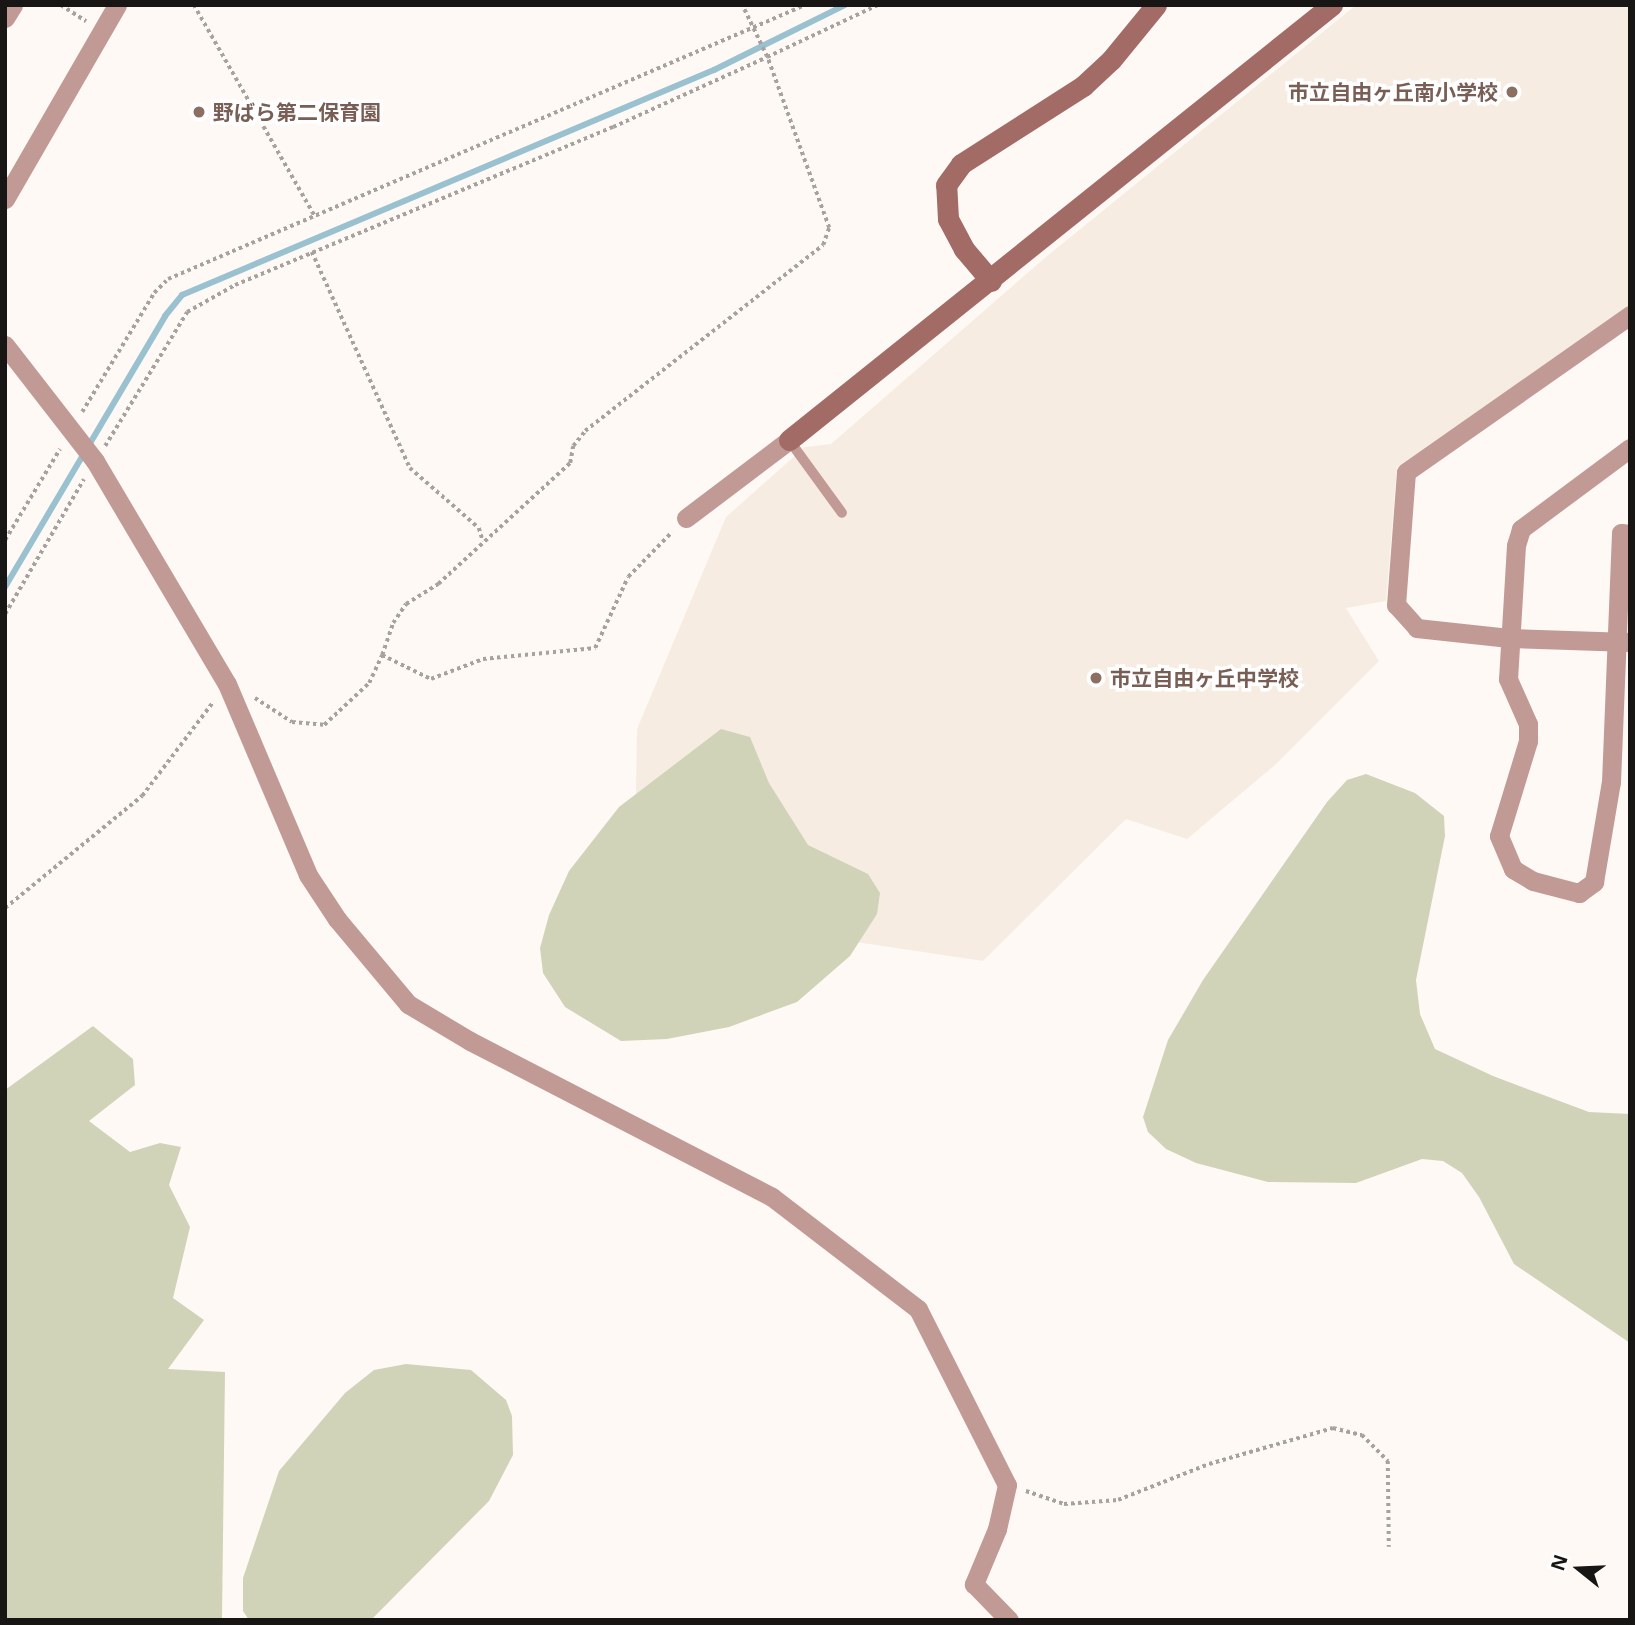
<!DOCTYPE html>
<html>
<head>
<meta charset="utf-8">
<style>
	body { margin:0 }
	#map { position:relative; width:1635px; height:1625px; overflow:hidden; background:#fef9f5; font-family:"Open Sans","Noto Sans JP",sans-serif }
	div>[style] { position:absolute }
	.built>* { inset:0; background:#f7ece2 }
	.green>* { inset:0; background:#d1d3b8 }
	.stream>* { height:6px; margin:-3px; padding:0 3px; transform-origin:3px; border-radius:3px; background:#99c1cf }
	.path>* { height:3.5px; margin-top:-1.75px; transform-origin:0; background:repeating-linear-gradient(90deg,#a6a29f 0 3.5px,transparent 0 7px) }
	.lane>* { height:10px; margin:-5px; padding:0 5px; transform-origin:5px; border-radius:5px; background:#c19a95 }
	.street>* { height:19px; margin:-9.5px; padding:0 9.5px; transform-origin:9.5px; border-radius:9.5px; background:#c19a95 }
	.secondary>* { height:21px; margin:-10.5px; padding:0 10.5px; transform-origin:10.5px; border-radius:10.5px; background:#a36b65 }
	.dots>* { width:19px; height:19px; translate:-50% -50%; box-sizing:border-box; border:4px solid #fff; border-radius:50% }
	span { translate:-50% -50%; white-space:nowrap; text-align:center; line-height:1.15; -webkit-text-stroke:7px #fff; paint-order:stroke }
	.education-label { font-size:21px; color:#785e54; font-weight:700 }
	.right { translate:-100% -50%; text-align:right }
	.left { translate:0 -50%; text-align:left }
	.frame { position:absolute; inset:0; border:7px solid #171614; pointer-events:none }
	.north { position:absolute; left:1544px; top:1534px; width:70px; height:70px; -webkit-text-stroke:5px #fff; paint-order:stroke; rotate:288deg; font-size:19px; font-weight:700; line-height:28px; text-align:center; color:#171614 }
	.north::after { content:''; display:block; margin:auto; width:24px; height:32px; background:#171614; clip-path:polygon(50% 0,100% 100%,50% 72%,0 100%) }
</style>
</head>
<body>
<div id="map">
	<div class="built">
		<i style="clip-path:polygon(1356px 5px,1630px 5px,1630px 306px,1397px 467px,1386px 601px,1346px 608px,1379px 661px,1275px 765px,1187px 839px,1126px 819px,983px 961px,776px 930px,635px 849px,637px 729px,726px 517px,805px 447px,831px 444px,1046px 257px)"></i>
	</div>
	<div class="green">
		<i style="clip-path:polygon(721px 729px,750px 737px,769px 783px,808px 845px,868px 874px,880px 893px,877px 914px,850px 956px,797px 1002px,729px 1027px,667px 1039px,621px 1041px,565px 1007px,543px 973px,540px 948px,549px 915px,569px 871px,619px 807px)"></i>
		<i style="clip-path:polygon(1366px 774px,1415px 793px,1444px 816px,1445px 836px,1416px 980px,1420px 1014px,1435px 1049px,1493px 1076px,1589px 1112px,1630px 1114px,1630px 1343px,1514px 1264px,1479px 1197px,1462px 1173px,1443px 1161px,1422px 1159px,1356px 1183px,1268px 1182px,1196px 1163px,1166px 1149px,1148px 1132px,1143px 1117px,1168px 1040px,1203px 980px,1327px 802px,1347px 780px)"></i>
		<i style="clip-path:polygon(93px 1026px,133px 1059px,135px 1085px,89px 1121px,130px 1152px,160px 1143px,181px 1147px,169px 1185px,190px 1227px,173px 1298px,204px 1320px,168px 1369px,225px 1372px,222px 1620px,5px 1620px,5px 1090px)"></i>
		<i style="clip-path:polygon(406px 1364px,471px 1370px,506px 1400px,512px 1416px,513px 1455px,489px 1501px,371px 1620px,249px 1620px,243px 1611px,243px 1578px,279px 1471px,345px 1393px,374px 1370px)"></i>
	</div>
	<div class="stream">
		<i style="left:5px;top:587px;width:315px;rotate:-59.4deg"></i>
		<i style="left:165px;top:316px;width:27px;rotate:-51deg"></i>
		<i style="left:182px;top:295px;width:578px;rotate:-22.93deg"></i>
		<i style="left:714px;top:70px;width:146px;rotate:-26.4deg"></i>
	</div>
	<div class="path">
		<i style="left:61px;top:5px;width:30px;rotate:33deg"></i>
		<i style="left:194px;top:5px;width:245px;rotate:60.2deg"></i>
		<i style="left:312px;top:252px;width:237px;rotate:65.6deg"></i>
		<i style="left:410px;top:468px;width:91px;rotate:41deg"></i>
		<i style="left:479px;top:528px;width:14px;rotate:73deg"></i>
		<i style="left:82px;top:412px;width:139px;rotate:-58.8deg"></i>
		<i style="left:154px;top:293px;width:20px;rotate:-45deg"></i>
		<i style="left:168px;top:279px;width:693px;rotate:-23.27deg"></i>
		<i style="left:105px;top:446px;width:157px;rotate:-58.5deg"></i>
		<i style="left:187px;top:312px;width:55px;rotate:-29.4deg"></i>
		<i style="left:235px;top:285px;width:410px;rotate:-22.7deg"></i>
		<i style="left:613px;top:127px;width:169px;rotate:-24.4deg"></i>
		<i style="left:767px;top:57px;width:58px;rotate:-115.7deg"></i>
		<i style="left:5px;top:540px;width:106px;rotate:-58.9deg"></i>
		<i style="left:5px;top:614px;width:156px;rotate:-59.7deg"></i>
		<i style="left:382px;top:655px;width:34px;rotate:-71deg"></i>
		<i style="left:393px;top:623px;width:23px;rotate:-56deg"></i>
		<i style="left:406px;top:604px;width:38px;rotate:-32deg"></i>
		<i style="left:438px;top:584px;width:179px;rotate:-42.5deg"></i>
		<i style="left:570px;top:463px;width:17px;rotate:-80deg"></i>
		<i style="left:573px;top:446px;width:19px;rotate:-51deg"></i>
		<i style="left:585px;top:431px;width:302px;rotate:-38deg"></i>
		<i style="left:823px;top:245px;width:18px;rotate:-71deg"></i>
		<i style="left:829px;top:228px;width:182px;rotate:-109.9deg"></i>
		<i style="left:767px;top:57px;width:123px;rotate:-25.1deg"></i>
		<i style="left:255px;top:698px;width:44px;rotate:33deg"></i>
		<i style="left:292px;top:722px;width:32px;rotate:5deg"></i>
		<i style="left:324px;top:725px;width:62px;rotate:-43deg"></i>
		<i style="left:369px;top:683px;width:31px;rotate:-65deg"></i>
		<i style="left:382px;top:655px;width:55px;rotate:26.1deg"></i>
		<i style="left:431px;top:679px;width:56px;rotate:-21deg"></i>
		<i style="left:483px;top:659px;width:113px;rotate:-5.6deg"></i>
		<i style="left:595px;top:648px;width:78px;rotate:-65.1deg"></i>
		<i style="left:628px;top:577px;width:63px;rotate:-45.6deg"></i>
		<i style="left:5px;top:908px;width:177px;rotate:-39.3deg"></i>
		<i style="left:142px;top:796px;width:118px;rotate:-52.9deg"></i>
		<i style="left:1026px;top:1491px;width:40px;rotate:18.9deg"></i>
		<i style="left:1064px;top:1504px;width:54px;rotate:-4.2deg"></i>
		<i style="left:1118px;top:1500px;width:98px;rotate:-21.6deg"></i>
		<i style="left:1209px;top:1464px;width:129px;rotate:-16.2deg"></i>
		<i style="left:1333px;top:1428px;width:30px;rotate:14deg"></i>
		<i style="left:1362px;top:1435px;width:37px;rotate:45deg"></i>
		<i style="left:1388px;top:1461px;width:86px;rotate:89.3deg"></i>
	</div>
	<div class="lane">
		<i style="left:789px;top:440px;width:90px;rotate:54deg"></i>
	</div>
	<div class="street">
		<i style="left:5px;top:18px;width:15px;rotate:-58deg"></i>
		<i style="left:5px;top:199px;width:224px;rotate:-60deg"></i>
		<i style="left:5px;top:345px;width:147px;rotate:52.2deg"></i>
		<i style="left:95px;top:461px;width:259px;rotate:59.4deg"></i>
		<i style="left:227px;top:684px;width:207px;rotate:67deg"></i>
		<i style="left:308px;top:875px;width:53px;rotate:56.6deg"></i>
		<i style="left:337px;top:919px;width:111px;rotate:50.1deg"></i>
		<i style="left:408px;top:1004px;width:72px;rotate:30.8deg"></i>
		<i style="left:470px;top:1041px;width:340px;rotate:27.3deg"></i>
		<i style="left:772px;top:1197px;width:184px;rotate:37.5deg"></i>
		<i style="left:918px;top:1309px;width:197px;rotate:63.2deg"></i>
		<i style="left:1007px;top:1485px;width:45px;rotate:102.8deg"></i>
		<i style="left:997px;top:1529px;width:60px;rotate:112.7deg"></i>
		<i style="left:974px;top:1584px;width:50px;rotate:45.8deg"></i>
		<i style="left:1630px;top:448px;width:136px;rotate:143.4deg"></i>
		<i style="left:1521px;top:529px;width:17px;rotate:107deg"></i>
		<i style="left:1516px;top:545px;width:134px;rotate:93.4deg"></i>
		<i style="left:1508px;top:679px;width:49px;rotate:66deg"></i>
		<i style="left:1528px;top:724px;width:17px;rotate:90deg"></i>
		<i style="left:1528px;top:741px;width:99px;rotate:107deg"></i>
		<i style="left:1499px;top:836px;width:36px;rotate:67deg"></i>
		<i style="left:1513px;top:869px;width:23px;rotate:31deg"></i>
		<i style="left:1533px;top:881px;width:48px;rotate:14.6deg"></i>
		<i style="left:1579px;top:893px;width:19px;rotate:-36deg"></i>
		<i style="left:1594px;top:882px;width:101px;rotate:-80.4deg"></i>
		<i style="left:1611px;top:782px;width:249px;rotate:-87.7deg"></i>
		<i style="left:1621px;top:533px;width:9px;rotate:6deg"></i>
		<i style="left:686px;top:518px;width:129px;rotate:-37.1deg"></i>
		<i style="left:1629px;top:642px;width:120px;rotate:-178.1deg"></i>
		<i style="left:1509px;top:638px;width:93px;rotate:-173.8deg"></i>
		<i style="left:1417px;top:628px;width:31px;rotate:-132deg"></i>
		<i style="left:1396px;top:605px;width:133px;rotate:-85.7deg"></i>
		<i style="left:1406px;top:472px;width:274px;rotate:-35deg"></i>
	</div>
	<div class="secondary">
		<i style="left:991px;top:281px;width:42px;rotate:-130.2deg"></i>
		<i style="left:964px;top:249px;width:34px;rotate:-118deg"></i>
		<i style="left:948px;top:219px;width:34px;rotate:-93deg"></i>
		<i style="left:946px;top:185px;width:26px;rotate:-54deg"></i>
		<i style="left:961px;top:164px;width:145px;rotate:-32.6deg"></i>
		<i style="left:1083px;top:86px;width:38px;rotate:-43deg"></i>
		<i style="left:1111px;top:60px;width:71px;rotate:-50.7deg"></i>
		<i style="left:789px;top:440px;width:696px;rotate:-38.7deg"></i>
	</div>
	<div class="dots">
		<i style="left:1512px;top:92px;background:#8d6e63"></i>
		<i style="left:199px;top:112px;background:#8d6e63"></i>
		<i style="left:1096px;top:678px;background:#8d6e63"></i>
	</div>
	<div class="education-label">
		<span class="right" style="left:1498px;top:92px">市立自由ヶ丘南小学校</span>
		<span class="left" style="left:213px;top:112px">野ばら第二保育園</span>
		<span class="left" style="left:1110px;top:678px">市立自由ヶ丘中学校</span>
	</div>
	<div class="frame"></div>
	<div class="north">N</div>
</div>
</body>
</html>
